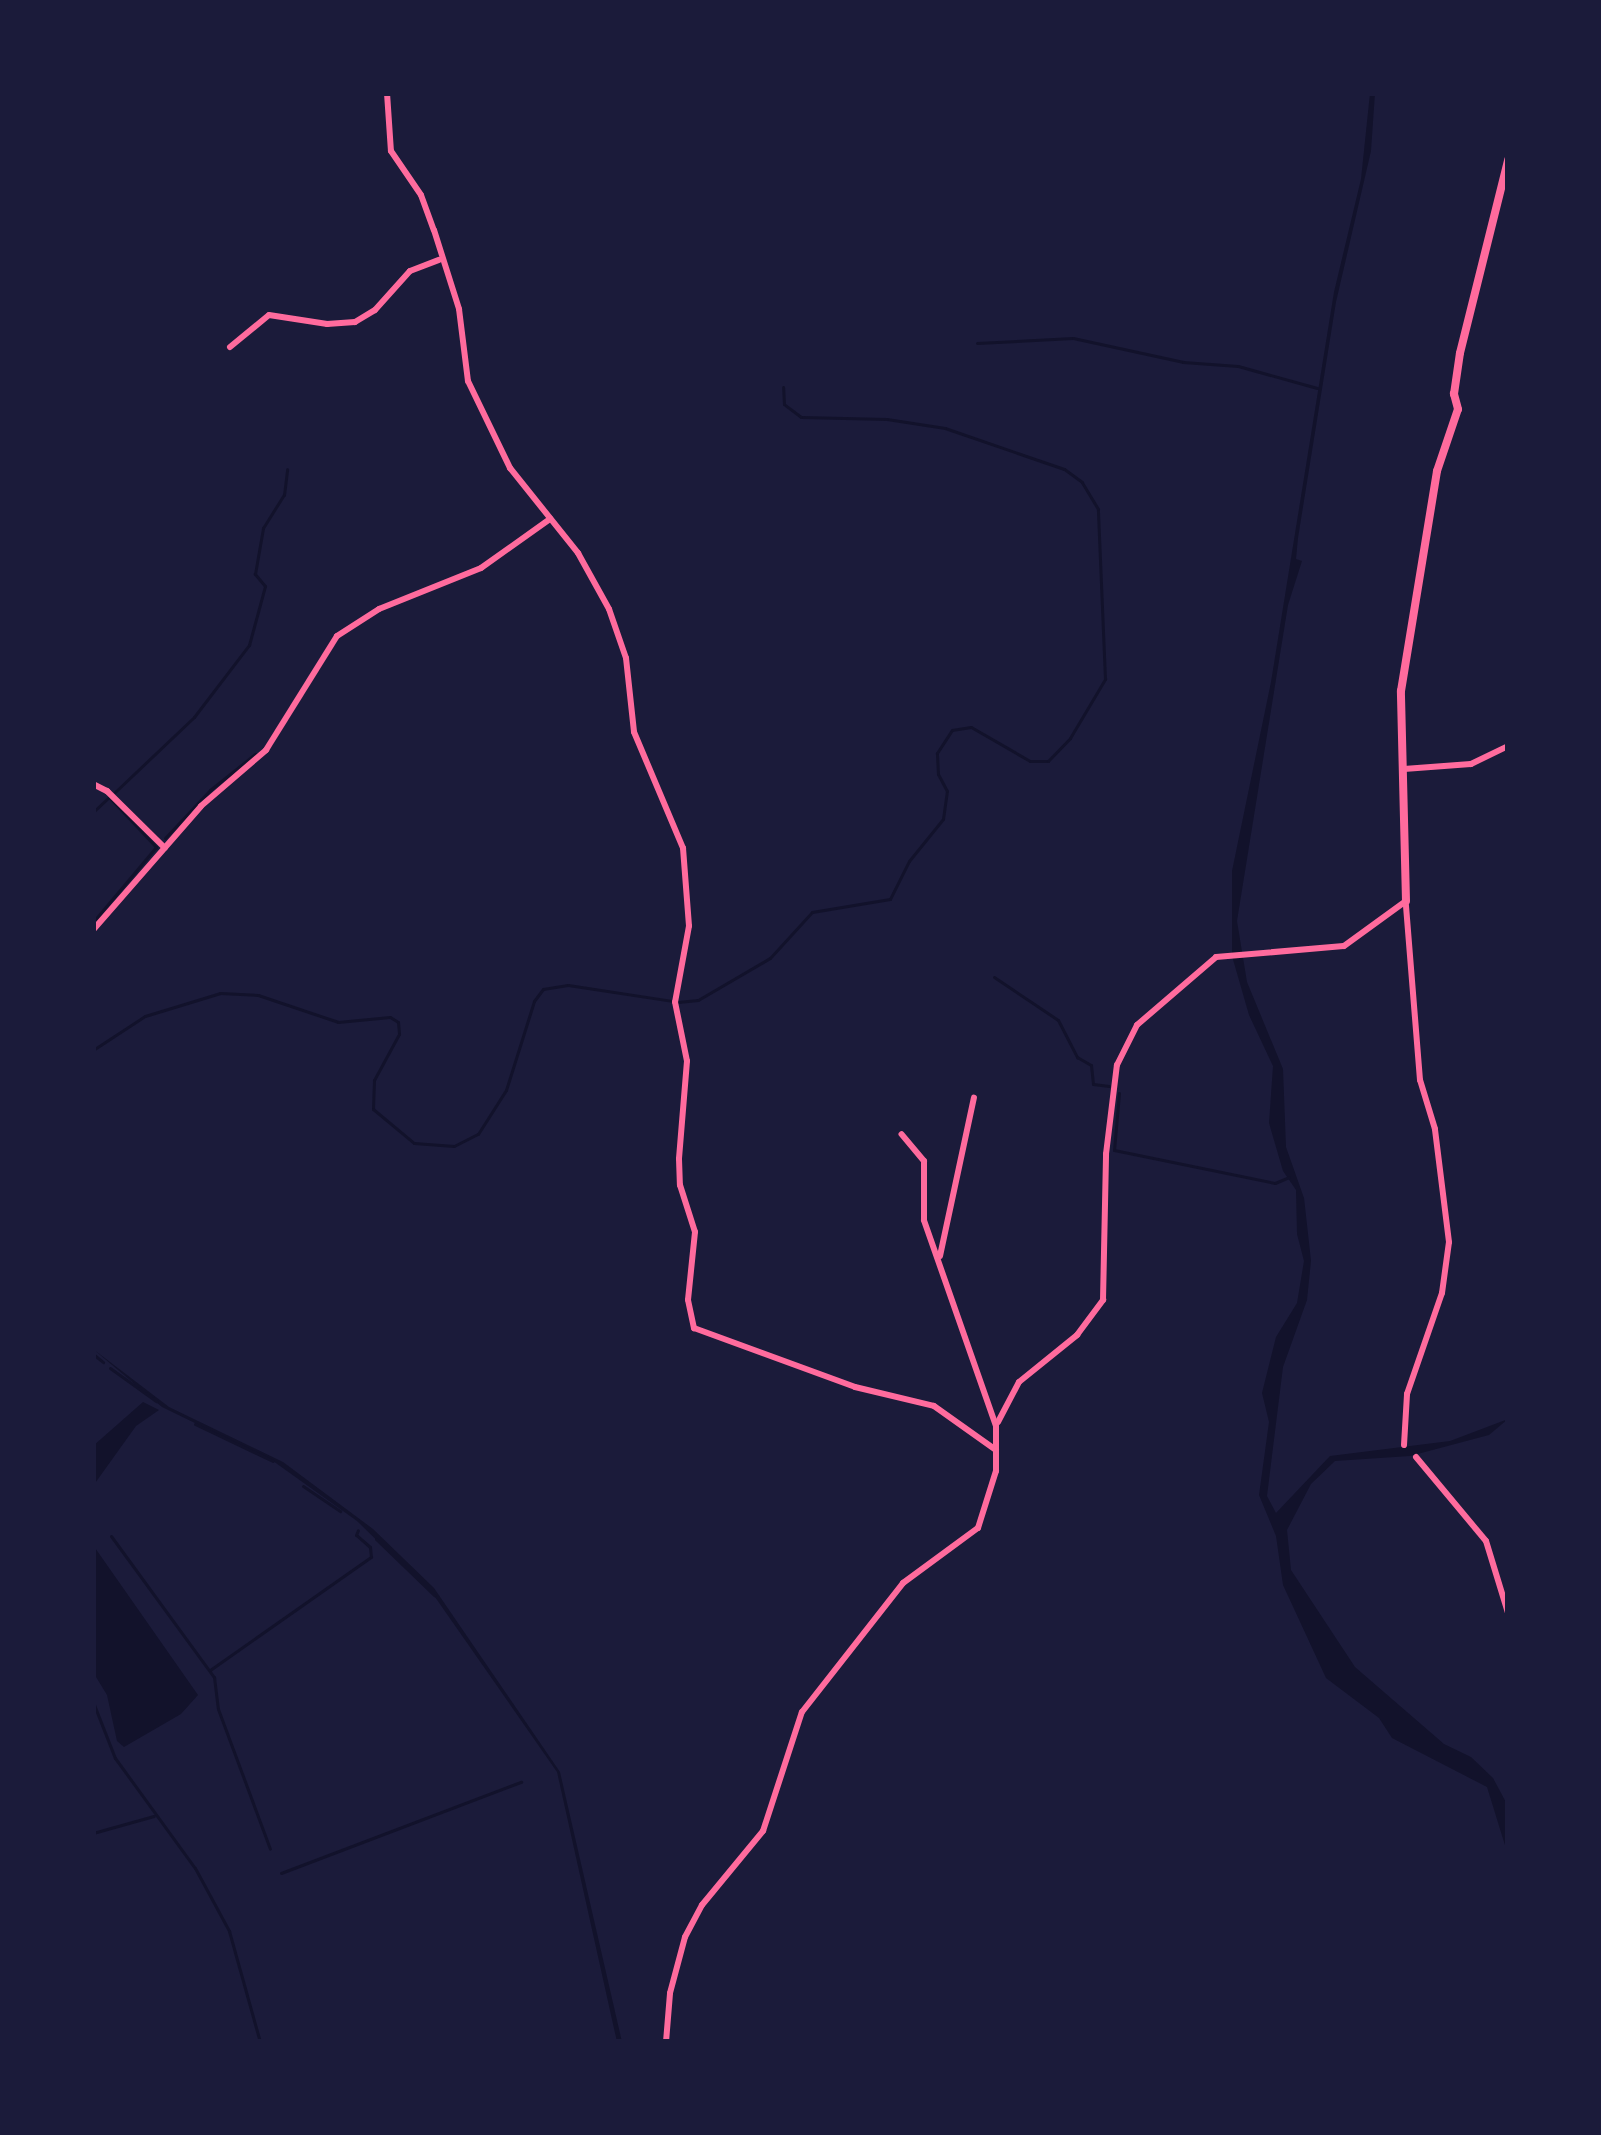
<!DOCTYPE html>
<html>
<head>
<meta charset="utf-8">
<style>
	body { margin:0 }
	#map { position:relative; width:1601px; height:2135px; overflow:hidden; background:#1b1b3a; font-family:Cabin,sans-serif }
	div>[style] { position:absolute }
	.water>* { inset:0; background:#12122b }
	.stream>* { height:3px; margin:-1.5px; padding:0 1.5px; transform-origin:1.5px; border-radius:1.5px; background:#12122b }
	.minor>* { height:6px; margin:-3px; padding:0 3px; transform-origin:3px; border-radius:3px; background:#ff6b9d }
	.tertiary>* { height:8px; margin:-4px; padding:0 4px; transform-origin:4px; border-radius:4px; background:#ff6b9d }
	span { translate:-50% -50%; white-space:nowrap; text-align:center; line-height:1.15; -webkit-text-stroke:9px #1b1b3a; paint-order:stroke }
	.frame { position:absolute; inset:0; border:96px solid #1b1b3a; pointer-events:none }
</style>
</head>
<body>
<div id="map">
	<div class="water">
		<i style="clip-path:polygon(1370px 93px,1375px 93px,1371px 151px,1336px 302px,1298px 538px,1296px 559px,1302px 561px,1288px 605px,1237px 921px,1247px 982px,1283px 1069px,1286px 1147px,1304px 1198px,1311px 1261px,1307px 1300px,1283px 1367px,1267px 1496px,1276px 1513px,1330px 1456px,1450px 1441px,1508px 1419px,1489px 1435px,1410px 1456px,1335px 1461px,1311px 1484px,1287px 1530px,1291px 1570px,1355px 1667px,1444px 1744px,1471px 1757px,1493px 1778px,1508px 1806px,1508px 1855px,1487px 1787px,1392px 1738px,1379px 1718px,1326px 1678px,1283px 1585px,1276px 1536px,1259px 1495px,1269px 1422px,1262px 1393px,1276px 1337px,1297px 1303px,1304px 1261px,1297px 1234px,1296px 1190px,1283px 1171px,1269px 1123px,1273px 1066px,1249px 1015px,1232px 956px,1232px 871px,1271px 682px,1334px 292px,1361px 179px)"></i>
		<i style="clip-path:polygon(93px 1349px,169px 1407px,283px 1462px,373px 1529px,434px 1588px,560px 1772px,622px 2042px,617px 2042px,557px 1772px,435px 1597px,357px 1521px,273px 1461px,162px 1407px)"></i>
		<i style="clip-path:polygon(143px 1402px,159px 1410px,136px 1426px,93px 1486px,93px 1446px)"></i>
		<i style="clip-path:polygon(93px 1545px,198px 1695px,181px 1714px,124px 1747px,117px 1741px,107px 1695px,93px 1672px)"></i>
	</div>
	<div class="stream">
		<i style="left:977px;top:343px;width:96px;rotate:-3deg"></i>
		<i style="left:1073px;top:338px;width:113px;rotate:12.3deg"></i>
		<i style="left:1183px;top:362px;width:55px;rotate:4.2deg"></i>
		<i style="left:1238px;top:366px;width:82px;rotate:15.6deg"></i>
		<i style="left:115px;top:792px;width:109px;rotate:-43.5deg"></i>
		<i style="left:194px;top:717px;width:91px;rotate:-52.6deg"></i>
		<i style="left:249px;top:645px;width:61px;rotate:-74.8deg"></i>
		<i style="left:265px;top:586px;width:16px;rotate:-130deg"></i>
		<i style="left:255px;top:574px;width:47px;rotate:-80.1deg"></i>
		<i style="left:263px;top:528px;width:39px;rotate:-58deg"></i>
		<i style="left:284px;top:495px;width:26px;rotate:-83deg"></i>
		<i style="left:93px;top:812px;width:22px;rotate:-43deg"></i>
		<i style="left:109px;top:797px;width:69px;rotate:46.8deg"></i>
		<i style="left:156px;top:847px;width:98px;rotate:130deg"></i>
		<i style="left:165px;top:838px;width:66px;rotate:-46.8deg"></i>
		<i style="left:210px;top:790px;width:58px;rotate:-38.7deg"></i>
		<i style="left:994px;top:977px;width:77px;rotate:33.9deg"></i>
		<i style="left:1058px;top:1020px;width:42px;rotate:62.8deg"></i>
		<i style="left:1077px;top:1057px;width:16px;rotate:30deg"></i>
		<i style="left:1091px;top:1065px;width:19px;rotate:84deg"></i>
		<i style="left:1093px;top:1084px;width:16px;rotate:7deg"></i>
		<i style="left:678px;top:1002px;width:20px;rotate:-6deg"></i>
		<i style="left:698px;top:1000px;width:83px;rotate:-30.3deg"></i>
		<i style="left:770px;top:958px;width:62px;rotate:-47.6deg"></i>
		<i style="left:812px;top:912px;width:79px;rotate:-9.5deg"></i>
		<i style="left:890px;top:899px;width:42px;rotate:-63.4deg"></i>
		<i style="left:909px;top:861px;width:54px;rotate:-51deg"></i>
		<i style="left:943px;top:819px;width:28px;rotate:-82deg"></i>
		<i style="left:947px;top:791px;width:19px;rotate:-118deg"></i>
		<i style="left:938px;top:774px;width:21px;rotate:-93deg"></i>
		<i style="left:937px;top:753px;width:27px;rotate:-57deg"></i>
		<i style="left:952px;top:730px;width:19px;rotate:-9deg"></i>
		<i style="left:971px;top:727px;width:68px;rotate:30deg"></i>
		<i style="left:1030px;top:761px;width:18px"></i>
		<i style="left:1048px;top:761px;width:32px;rotate:-46deg"></i>
		<i style="left:1070px;top:738px;width:69px;rotate:-59.3deg"></i>
		<i style="left:1105px;top:679px;width:170px;rotate:-92.4deg"></i>
		<i style="left:1098px;top:509px;width:31px;rotate:-121deg"></i>
		<i style="left:1082px;top:482px;width:22px;rotate:-144deg"></i>
		<i style="left:1064px;top:469px;width:126px;rotate:-161deg"></i>
		<i style="left:945px;top:428px;width:59px;rotate:-171.2deg"></i>
		<i style="left:887px;top:419px;width:86px;rotate:-178.7deg"></i>
		<i style="left:801px;top:417px;width:21px;rotate:-143deg"></i>
		<i style="left:784px;top:404px;width:17px;rotate:-93deg"></i>
		<i style="left:93px;top:1050px;width:62px;rotate:-33.2deg"></i>
		<i style="left:145px;top:1016px;width:78px;rotate:-17deg"></i>
		<i style="left:220px;top:993px;width:38px;rotate:3deg"></i>
		<i style="left:258px;top:995px;width:84px;rotate:18.6deg"></i>
		<i style="left:338px;top:1022px;width:52px;rotate:-5.5deg"></i>
		<i style="left:390px;top:1017px;width:9px;rotate:32deg"></i>
		<i style="left:398px;top:1022px;width:12px;rotate:85deg"></i>
		<i style="left:399px;top:1034px;width:52px;rotate:118.5deg"></i>
		<i style="left:374px;top:1080px;width:29px;rotate:92deg"></i>
		<i style="left:373px;top:1109px;width:53px;rotate:39.7deg"></i>
		<i style="left:414px;top:1143px;width:40px;rotate:4.3deg"></i>
		<i style="left:454px;top:1146px;width:27px;rotate:-27deg"></i>
		<i style="left:478px;top:1134px;width:52px;rotate:-57.5deg"></i>
		<i style="left:506px;top:1090px;width:93px;rotate:-72.5deg"></i>
		<i style="left:534px;top:1001px;width:15px;rotate:-53deg"></i>
		<i style="left:543px;top:989px;width:25px;rotate:-9deg"></i>
		<i style="left:568px;top:985px;width:105px;rotate:8.7deg"></i>
		<i style="left:1119px;top:1093px;width:57px;rotate:95deg"></i>
		<i style="left:1114px;top:1150px;width:164px;rotate:11.6deg"></i>
		<i style="left:1275px;top:1183px;width:15px;rotate:-23deg"></i>
		<i style="left:93px;top:1354px;width:13px;rotate:39deg"></i>
		<i style="left:110px;top:1368px;width:57px;rotate:35.7deg"></i>
		<i style="left:195px;top:1424px;width:86px;rotate:25.4deg"></i>
		<i style="left:303px;top:1486px;width:45px;rotate:34deg"></i>
		<i style="left:111px;top:1536px;width:175px;rotate:53.9deg"></i>
		<i style="left:214px;top:1677px;width:32px;rotate:83deg"></i>
		<i style="left:218px;top:1709px;width:149px;rotate:69.6deg"></i>
		<i style="left:376px;top:1539px;width:81px;rotate:44deg"></i>
		<i style="left:210px;top:1670px;width:197px;rotate:-35.1deg"></i>
		<i style="left:371px;top:1557px;width:10px;rotate:-96deg"></i>
		<i style="left:370px;top:1547px;width:18px;rotate:-139deg"></i>
		<i style="left:356px;top:1535px;width:5px;rotate:-68deg"></i>
		<i style="left:93px;top:1702px;width:60px;rotate:68.6deg"></i>
		<i style="left:115px;top:1758px;width:136px;rotate:54deg"></i>
		<i style="left:195px;top:1868px;width:72px;rotate:61.6deg"></i>
		<i style="left:229px;top:1931px;width:115px;rotate:74.4deg"></i>
		<i style="left:93px;top:1833px;width:63px;rotate:-15.6deg"></i>
		<i style="left:281px;top:1873px;width:257px;rotate:-20.8deg"></i>
	</div>
	<div class="minor">
		<i style="left:387px;top:93px;width:58px;rotate:86.1deg"></i>
		<i style="left:391px;top:151px;width:53px;rotate:55.7deg"></i>
		<i style="left:421px;top:195px;width:37px;rotate:70deg"></i>
		<i style="left:434px;top:230px;width:83px;rotate:72.4deg"></i>
		<i style="left:459px;top:309px;width:73px;rotate:82.9deg"></i>
		<i style="left:468px;top:381px;width:97px;rotate:64.2deg"></i>
		<i style="left:510px;top:468px;width:109px;rotate:51.3deg"></i>
		<i style="left:578px;top:553px;width:64px;rotate:61deg"></i>
		<i style="left:609px;top:609px;width:52px;rotate:70.9deg"></i>
		<i style="left:626px;top:658px;width:74px;rotate:83.8deg"></i>
		<i style="left:634px;top:732px;width:126px;rotate:67.1deg"></i>
		<i style="left:683px;top:848px;width:78px;rotate:85.6deg"></i>
		<i style="left:689px;top:926px;width:77px;rotate:100.4deg"></i>
		<i style="left:675px;top:1002px;width:60px;rotate:78.5deg"></i>
		<i style="left:687px;top:1061px;width:98px;rotate:94.7deg"></i>
		<i style="left:679px;top:1159px;width:26px;rotate:88deg"></i>
		<i style="left:680px;top:1185px;width:49px;rotate:72.3deg"></i>
		<i style="left:695px;top:1232px;width:68px;rotate:95.9deg"></i>
		<i style="left:688px;top:1300px;width:29px;rotate:78deg"></i>
		<i style="left:694px;top:1328px;width:171px;rotate:20.1deg"></i>
		<i style="left:855px;top:1387px;width:81px;rotate:13.5deg"></i>
		<i style="left:934px;top:1406px;width:76px;rotate:35.4deg"></i>
		<i style="left:230px;top:347px;width:50px;rotate:-39.4deg"></i>
		<i style="left:269px;top:315px;width:59px;rotate:8.8deg"></i>
		<i style="left:327px;top:324px;width:28px;rotate:-4deg"></i>
		<i style="left:355px;top:322px;width:23px;rotate:-31deg"></i>
		<i style="left:375px;top:310px;width:52px;rotate:-48.1deg"></i>
		<i style="left:410px;top:271px;width:31px;rotate:-21deg"></i>
		<i style="left:1404px;top:769px;width:67px;rotate:-4.3deg"></i>
		<i style="left:1471px;top:764px;width:41px;rotate:-25.9deg"></i>
		<i style="left:93px;top:784px;width:16px;rotate:27deg"></i>
		<i style="left:107px;top:791px;width:81px;rotate:44.5deg"></i>
		<i style="left:93px;top:930px;width:164px;rotate:-48.9deg"></i>
		<i style="left:201px;top:806px;width:86px;rotate:-40.7deg"></i>
		<i style="left:266px;top:750px;width:134px;rotate:-58.1deg"></i>
		<i style="left:337px;top:636px;width:50px;rotate:-32.7deg"></i>
		<i style="left:379px;top:609px;width:110px;rotate:-21.9deg"></i>
		<i style="left:481px;top:568px;width:85px;rotate:-35.4deg"></i>
		<i style="left:940px;top:1256px;width:162px;rotate:-77.9deg"></i>
		<i style="left:998px;top:1422px;width:45px;rotate:-62.3deg"></i>
		<i style="left:1019px;top:1382px;width:75px;rotate:-39deg"></i>
		<i style="left:1077px;top:1335px;width:44px;rotate:-53.4deg"></i>
		<i style="left:1103px;top:1300px;width:146px;rotate:-88.8deg"></i>
		<i style="left:1106px;top:1154px;width:90px;rotate:-83deg"></i>
		<i style="left:1117px;top:1065px;width:45px;rotate:-63.4deg"></i>
		<i style="left:1137px;top:1025px;width:104px;rotate:-40.7deg"></i>
		<i style="left:1216px;top:957px;width:128px;rotate:-4.9deg"></i>
		<i style="left:1344px;top:946px;width:77px;rotate:-36deg"></i>
		<i style="left:1404px;top:1445px;width:51px;rotate:-86.6deg"></i>
		<i style="left:1407px;top:1394px;width:107px;rotate:-70.9deg"></i>
		<i style="left:1442px;top:1293px;width:51px;rotate:-82.2deg"></i>
		<i style="left:1449px;top:1242px;width:114px;rotate:-97.1deg"></i>
		<i style="left:1435px;top:1129px;width:51px;rotate:-107deg"></i>
		<i style="left:1420px;top:1080px;width:176px;rotate:-94.6deg"></i>
		<i style="left:1416px;top:1457px;width:109px;rotate:50.2deg"></i>
		<i style="left:1486px;top:1541px;width:75px;rotate:73deg"></i>
		<i style="left:666px;top:2042px;width:49px;rotate:-85.3deg"></i>
		<i style="left:670px;top:1993px;width:58px;rotate:-75deg"></i>
		<i style="left:685px;top:1937px;width:36px;rotate:-62deg"></i>
		<i style="left:702px;top:1905px;width:96px;rotate:-50.5deg"></i>
		<i style="left:763px;top:1831px;width:125px;rotate:-71.9deg"></i>
		<i style="left:802px;top:1712px;width:164px;rotate:-51.9deg"></i>
		<i style="left:903px;top:1583px;width:93px;rotate:-36.3deg"></i>
		<i style="left:978px;top:1528px;width:60px;rotate:-72.5deg"></i>
		<i style="left:996px;top:1471px;width:45px;rotate:-90deg"></i>
		<i style="left:996px;top:1426px;width:218px;rotate:-109.3deg"></i>
		<i style="left:924px;top:1220px;width:59px;rotate:-90deg"></i>
		<i style="left:924px;top:1161px;width:35px;rotate:-130deg"></i>
	</div>
	<div class="tertiary">
		<i style="left:1406px;top:901px;width:210px;rotate:-91.4deg"></i>
		<i style="left:1401px;top:691px;width:223px;rotate:-80.7deg"></i>
		<i style="left:1437px;top:471px;width:65px;rotate:-71.3deg"></i>
		<i style="left:1458px;top:409px;width:16px;rotate:-105deg"></i>
		<i style="left:1454px;top:394px;width:41px;rotate:-81.7deg"></i>
		<i style="left:1460px;top:353px;width:199px;rotate:-76deg"></i>
	</div>
	<div class="frame"></div>
</div>
</body>
</html>
